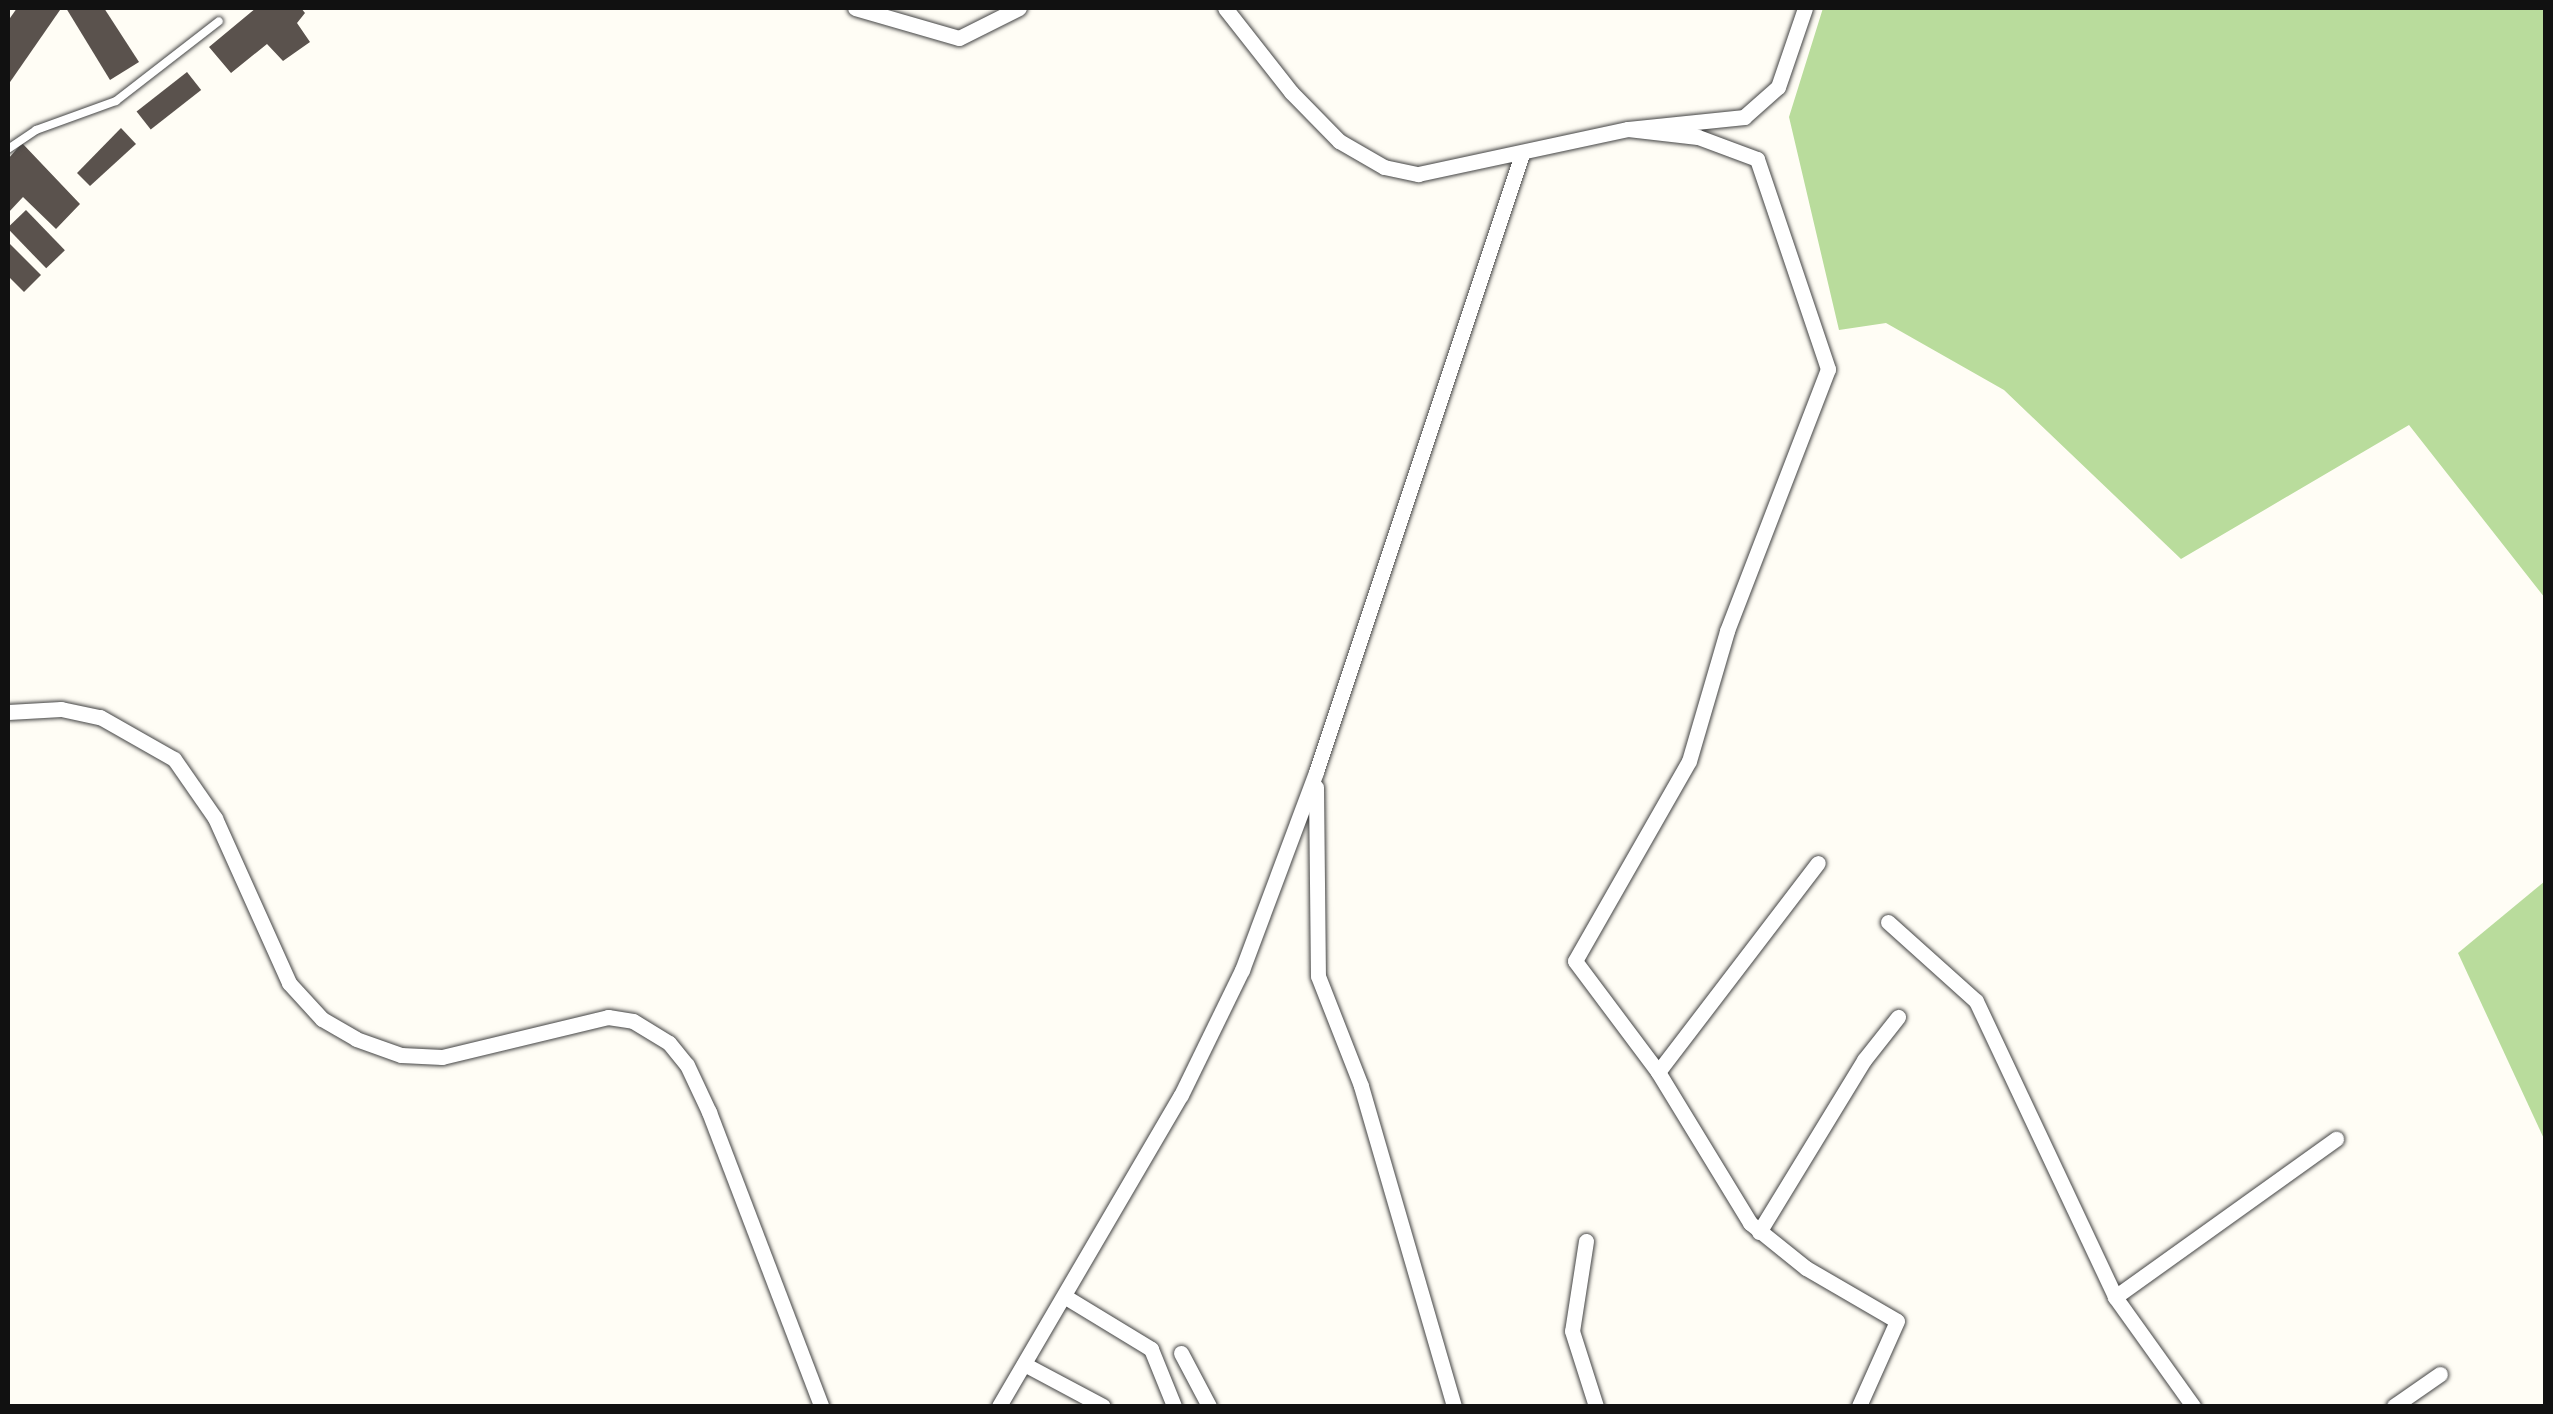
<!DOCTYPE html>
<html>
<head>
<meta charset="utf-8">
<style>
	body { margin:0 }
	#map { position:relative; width:2553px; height:1414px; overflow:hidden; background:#fffdf5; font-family:Georgia,serif }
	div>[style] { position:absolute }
	.forest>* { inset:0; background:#b9dc9c }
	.building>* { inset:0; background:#5a524d; transform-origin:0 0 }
	.roads { filter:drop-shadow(0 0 2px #444) drop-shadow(0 0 2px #444) }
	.lane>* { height:8px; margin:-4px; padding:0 4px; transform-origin:4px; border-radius:4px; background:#fff }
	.street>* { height:15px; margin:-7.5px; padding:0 7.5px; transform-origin:7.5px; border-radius:7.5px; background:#fff }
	span { translate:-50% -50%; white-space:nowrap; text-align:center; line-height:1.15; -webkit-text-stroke:10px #fff; paint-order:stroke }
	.frame { position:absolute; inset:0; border:10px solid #111; pointer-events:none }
</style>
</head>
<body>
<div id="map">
	<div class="forest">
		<i style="clip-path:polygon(1823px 8px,2545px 8px,2545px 598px,2409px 425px,2181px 559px,2004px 390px,1886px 323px,1839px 330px,1789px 117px)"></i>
		<i style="clip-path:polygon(2545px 881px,2545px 1141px,2458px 953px)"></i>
	</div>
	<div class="building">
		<i style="clip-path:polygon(17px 8px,60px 10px,8px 85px,8px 21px)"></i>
		<i style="clip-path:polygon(66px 8px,104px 8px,139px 62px,110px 80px)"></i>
		<i style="clip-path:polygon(256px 8px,301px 8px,305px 13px,297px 23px,310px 42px,283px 61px,267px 44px,231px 73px,209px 47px)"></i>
		<i style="left:187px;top:72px;width:23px;height:64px;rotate:52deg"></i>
		<i style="clip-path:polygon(121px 128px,136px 144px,90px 186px,77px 173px)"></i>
		<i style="clip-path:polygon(22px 143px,80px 204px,56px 229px,23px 197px,8px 213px,8px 159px)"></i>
		<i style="left:26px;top:210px;width:56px;height:26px;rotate:46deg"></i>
		<i style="clip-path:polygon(8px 242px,41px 275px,24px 292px,8px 276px)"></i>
	</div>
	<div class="roads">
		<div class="lane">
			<i style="left:8px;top:149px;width:34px;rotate:-34deg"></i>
			<i style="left:36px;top:130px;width:85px;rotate:-19.9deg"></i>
			<i style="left:116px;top:101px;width:130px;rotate:-37.8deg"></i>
		</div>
		<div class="street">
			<i style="left:855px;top:8px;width:108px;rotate:16.1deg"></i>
			<i style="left:959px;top:38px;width:67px;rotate:-26.6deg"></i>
			<i style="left:1225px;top:8px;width:107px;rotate:51.8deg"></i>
			<i style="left:1291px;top:92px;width:69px;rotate:45.6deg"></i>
			<i style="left:1339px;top:141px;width:52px;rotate:30deg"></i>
			<i style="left:1384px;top:167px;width:35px;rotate:12deg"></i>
			<i style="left:1418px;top:174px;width:215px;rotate:-12.1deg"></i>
			<i style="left:1628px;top:129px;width:117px;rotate:-5.9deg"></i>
			<i style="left:1744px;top:117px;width:45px;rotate:-41.4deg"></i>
			<i style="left:1778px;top:87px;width:83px;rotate:-71.1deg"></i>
			<i style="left:1628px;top:129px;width:70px;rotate:6.5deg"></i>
			<i style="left:1698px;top:137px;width:63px;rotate:20.4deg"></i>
			<i style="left:1757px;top:159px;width:222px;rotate:71.3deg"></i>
			<i style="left:1828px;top:369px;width:281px;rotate:111.1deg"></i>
			<i style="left:1727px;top:631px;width:135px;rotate:106.3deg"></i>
			<i style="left:1689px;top:761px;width:230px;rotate:119.7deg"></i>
			<i style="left:1575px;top:961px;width:139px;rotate:53.2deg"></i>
			<i style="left:1658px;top:1072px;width:177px;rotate:58.6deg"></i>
			<i style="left:1750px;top:1223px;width:72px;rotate:38.8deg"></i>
			<i style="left:1806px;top:1268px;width:105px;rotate:30.2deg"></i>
			<i style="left:1897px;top:1321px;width:93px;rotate:114.1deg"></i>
			<i style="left:8px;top:712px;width:53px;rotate:-3.2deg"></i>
			<i style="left:61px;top:709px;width:40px;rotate:12deg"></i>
			<i style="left:100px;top:717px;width:85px;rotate:29.6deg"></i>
			<i style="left:174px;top:759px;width:72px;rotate:55.2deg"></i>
			<i style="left:215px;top:818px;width:181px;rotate:65.8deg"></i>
			<i style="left:289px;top:983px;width:49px;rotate:47.5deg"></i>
			<i style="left:322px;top:1019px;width:39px;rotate:30deg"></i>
			<i style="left:356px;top:1039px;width:48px;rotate:19.6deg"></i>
			<i style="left:401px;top:1055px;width:41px;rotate:2.8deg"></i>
			<i style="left:442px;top:1057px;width:171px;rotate:-13.5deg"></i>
			<i style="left:608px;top:1017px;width:25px;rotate:9deg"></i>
			<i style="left:633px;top:1021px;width:42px;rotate:31.4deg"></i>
			<i style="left:669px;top:1043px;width:28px;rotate:51deg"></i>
			<i style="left:687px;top:1065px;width:52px;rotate:64.9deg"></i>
			<i style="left:709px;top:1112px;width:315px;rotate:69.1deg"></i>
			<i style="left:1316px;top:787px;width:189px;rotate:89.4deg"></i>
			<i style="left:1318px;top:976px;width:118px;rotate:68.6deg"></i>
			<i style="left:1361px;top:1086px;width:333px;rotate:73.8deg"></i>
			<i style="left:1888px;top:922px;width:118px;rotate:41.9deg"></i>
			<i style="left:1976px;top:1001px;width:327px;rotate:64.8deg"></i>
			<i style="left:2115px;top:1297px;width:134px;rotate:54.4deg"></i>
			<i style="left:1658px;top:1072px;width:263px;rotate:-52.6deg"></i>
			<i style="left:1759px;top:1232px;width:202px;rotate:-58.6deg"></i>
			<i style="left:1864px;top:1060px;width:55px;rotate:-51.7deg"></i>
			<i style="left:1586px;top:1241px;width:91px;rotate:98.8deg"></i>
			<i style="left:1572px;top:1331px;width:79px;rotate:72.3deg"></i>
			<i style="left:1064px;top:1296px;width:102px;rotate:31.3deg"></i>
			<i style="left:1151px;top:1349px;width:61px;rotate:68deg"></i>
			<i style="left:2115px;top:1297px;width:272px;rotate:-35.6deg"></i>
			<i style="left:1181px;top:1353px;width:60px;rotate:62.2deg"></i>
			<i style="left:1024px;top:1364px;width:89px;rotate:28deg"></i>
			<i style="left:999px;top:1406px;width:360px;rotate:-59.7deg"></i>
			<i style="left:1181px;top:1095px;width:139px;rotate:-64deg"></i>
			<i style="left:1242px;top:970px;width:211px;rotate:-69.5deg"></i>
			<i style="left:1316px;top:772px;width:651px;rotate:-71.57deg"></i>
			<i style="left:2394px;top:1406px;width:56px;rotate:-34.8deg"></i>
		</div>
	</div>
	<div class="frame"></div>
</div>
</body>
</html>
